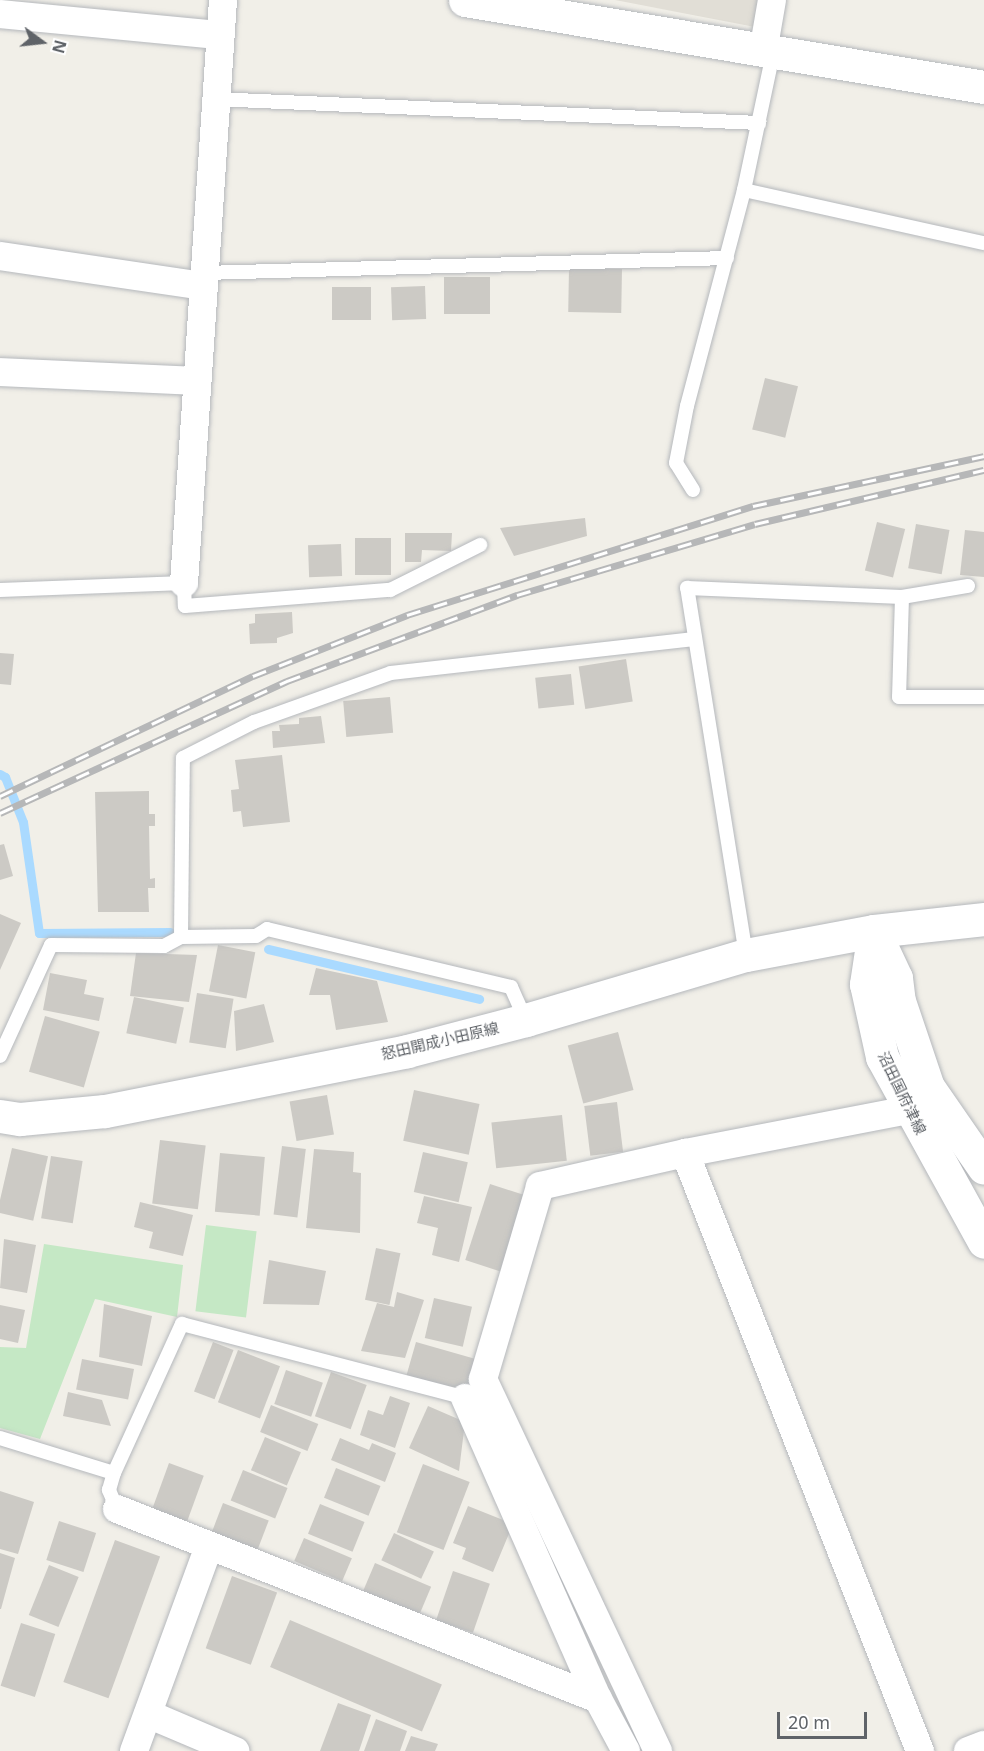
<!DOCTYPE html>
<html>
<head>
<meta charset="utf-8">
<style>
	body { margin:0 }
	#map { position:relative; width:984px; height:1751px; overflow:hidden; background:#f1efe8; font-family:"Noto Sans","Noto Sans JP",sans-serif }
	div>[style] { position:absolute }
	.education>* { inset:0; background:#e1ded6 }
	.green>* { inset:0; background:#c5e8c5; transform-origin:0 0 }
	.stream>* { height:9px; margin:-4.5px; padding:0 4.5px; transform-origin:4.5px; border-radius:4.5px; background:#aadaff }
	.building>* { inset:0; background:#cccac5; transform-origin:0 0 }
	.roads { filter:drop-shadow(0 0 2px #b5b8bc) drop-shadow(0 0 2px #b5b8bc) }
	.service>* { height:14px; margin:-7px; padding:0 7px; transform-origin:7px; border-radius:7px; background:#fff }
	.minor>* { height:28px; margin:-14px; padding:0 14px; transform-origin:14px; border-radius:14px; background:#fff }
	.tertiary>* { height:33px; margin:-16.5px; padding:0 16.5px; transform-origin:16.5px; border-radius:16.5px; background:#fff }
	.secondary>* { height:33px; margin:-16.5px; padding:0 16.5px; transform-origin:16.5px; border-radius:16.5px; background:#fff }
	.rail>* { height:7px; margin-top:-3.5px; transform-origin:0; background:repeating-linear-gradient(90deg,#fff 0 14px,#b6b7b8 0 28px); box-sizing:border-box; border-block:2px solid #b6b7b8 }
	span { translate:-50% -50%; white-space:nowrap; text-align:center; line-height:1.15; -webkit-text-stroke:4.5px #fff; paint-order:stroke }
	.street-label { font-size:15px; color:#5f6368 }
	.north { position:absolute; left:12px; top:12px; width:60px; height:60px; -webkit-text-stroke:4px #fff; paint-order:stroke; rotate:105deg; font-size:16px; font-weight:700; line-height:24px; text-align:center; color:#5f6368 }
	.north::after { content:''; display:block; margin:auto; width:21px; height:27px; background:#5f6368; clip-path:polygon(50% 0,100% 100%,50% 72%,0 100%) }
	.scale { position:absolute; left:777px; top:1712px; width:90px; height:27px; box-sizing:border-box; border:3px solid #5f6368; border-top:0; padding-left:8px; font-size:18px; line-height:21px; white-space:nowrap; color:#5f6368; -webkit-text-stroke:4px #fff; paint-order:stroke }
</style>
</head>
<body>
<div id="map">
	<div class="education">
		<i style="clip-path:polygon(615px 0,780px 0,775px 31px)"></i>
	</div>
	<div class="green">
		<i style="left:206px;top:1225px;width:51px;height:87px;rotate:7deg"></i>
		<i style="clip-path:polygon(44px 1244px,183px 1265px,177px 1317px,95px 1299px,40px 1439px,0 1428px,0 1347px,26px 1348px)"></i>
	</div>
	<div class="stream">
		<i style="left:0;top:774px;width:6px;rotate:31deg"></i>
		<i style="left:5px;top:777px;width:48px;rotate:68.2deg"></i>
		<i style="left:23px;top:822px;width:112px;rotate:81.8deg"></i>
		<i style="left:39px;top:933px;width:131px;rotate:-0.4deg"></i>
		<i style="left:268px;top:949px;width:217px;rotate:13.3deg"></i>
	</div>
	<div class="building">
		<i style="left:569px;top:268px;width:53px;height:44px;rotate:1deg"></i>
		<i style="left:444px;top:277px;width:46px;height:37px"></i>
		<i style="left:425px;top:286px;width:33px;height:34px;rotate:88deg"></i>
		<i style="left:332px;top:287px;width:39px;height:33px"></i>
		<i style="left:765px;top:378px;width:34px;height:53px;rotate:14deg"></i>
		<i style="clip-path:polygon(585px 518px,587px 536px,514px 556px,500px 528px)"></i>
		<i style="left:877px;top:522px;width:29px;height:50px;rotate:14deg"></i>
		<i style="left:916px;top:524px;width:34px;height:45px;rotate:10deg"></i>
		<i style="clip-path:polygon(965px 530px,984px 532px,984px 577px,960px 575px)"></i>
		<i style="clip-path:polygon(405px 533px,452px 533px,451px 551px,422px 550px,421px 562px,405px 562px)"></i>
		<i style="left:355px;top:538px;width:36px;height:37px"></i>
		<i style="left:341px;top:544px;width:32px;height:33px;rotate:88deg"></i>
		<i style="clip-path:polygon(292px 612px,293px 633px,277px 638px,277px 643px,250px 644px,249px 624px,255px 623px,255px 614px)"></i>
		<i style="clip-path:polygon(0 653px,14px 654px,11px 685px,0 684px)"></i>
		<i style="left:626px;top:659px;width:43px;height:48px;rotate:81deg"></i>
		<i style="left:571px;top:674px;width:31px;height:36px;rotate:84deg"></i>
		<i style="left:390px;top:697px;width:36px;height:47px;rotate:85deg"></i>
		<i style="clip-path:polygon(321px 716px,325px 743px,273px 748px,272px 731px,280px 731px,279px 725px,299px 724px,299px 718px)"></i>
		<i style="clip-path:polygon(282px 755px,290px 822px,243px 827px,241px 811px,233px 812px,231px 790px,239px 789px,235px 760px)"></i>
		<i style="clip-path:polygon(149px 791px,149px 814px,155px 814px,155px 826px,149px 826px,150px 879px,155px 878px,155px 888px,148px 888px,149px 912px,98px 912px,95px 792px)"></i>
		<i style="clip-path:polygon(4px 844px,13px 876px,0 880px,0 845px)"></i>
		<i style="clip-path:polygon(0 914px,21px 923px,0 970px)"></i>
		<i style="left:218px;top:945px;width:38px;height:47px;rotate:11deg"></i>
		<i style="clip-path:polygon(136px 953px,197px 955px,189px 1002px,130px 996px)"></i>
		<i style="clip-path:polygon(316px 968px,377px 981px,388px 1022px,336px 1030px,330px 995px,309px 995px)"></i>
		<i style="clip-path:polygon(50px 973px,87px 980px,84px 994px,104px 998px,99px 1021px,43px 1010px)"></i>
		<i style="left:197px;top:993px;width:37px;height:50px;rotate:9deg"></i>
		<i style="left:134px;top:997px;width:51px;height:37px;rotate:12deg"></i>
		<i style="clip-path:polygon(264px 1004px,274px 1042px,236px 1051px,234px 1011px)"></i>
		<i style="left:45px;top:1016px;width:57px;height:58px;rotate:16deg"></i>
		<i style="left:618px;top:1032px;width:60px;height:52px;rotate:75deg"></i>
		<i style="left:414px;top:1090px;width:67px;height:52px;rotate:12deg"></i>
		<i style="left:327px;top:1095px;width:40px;height:38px;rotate:80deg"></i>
		<i style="left:617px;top:1102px;width:50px;height:33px;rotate:83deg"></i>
		<i style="left:562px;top:1115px;width:46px;height:71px;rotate:84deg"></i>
		<i style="left:160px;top:1140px;width:46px;height:64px;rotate:7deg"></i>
		<i style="left:282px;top:1146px;width:24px;height:69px;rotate:7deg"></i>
		<i style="left:12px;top:1148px;width:37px;height:66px;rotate:13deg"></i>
		<i style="clip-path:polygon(314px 1149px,354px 1152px,353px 1172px,361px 1173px,360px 1233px,306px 1228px)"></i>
		<i style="left:423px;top:1152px;width:46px;height:41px;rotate:13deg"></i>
		<i style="left:220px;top:1153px;width:45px;height:59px;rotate:5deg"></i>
		<i style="left:51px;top:1156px;width:32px;height:63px;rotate:9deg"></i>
		<i style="left:490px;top:1184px;width:40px;height:80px;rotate:18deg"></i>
		<i style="clip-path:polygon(424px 1196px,472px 1207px,459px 1262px,432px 1255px,438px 1228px,417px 1223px)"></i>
		<i style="clip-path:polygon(140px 1202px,193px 1215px,183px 1256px,149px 1248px,153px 1232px,134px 1227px)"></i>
		<i style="clip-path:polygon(4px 1239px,36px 1245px,27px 1293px,0 1288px)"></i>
		<i style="left:376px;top:1248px;width:25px;height:53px;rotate:12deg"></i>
		<i style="clip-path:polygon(269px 1260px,326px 1271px,319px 1305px,263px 1304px)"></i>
		<i style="clip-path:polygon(397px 1292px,424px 1300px,405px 1358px,361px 1351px,377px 1303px,394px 1307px)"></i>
		<i style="left:434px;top:1298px;width:39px;height:41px;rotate:13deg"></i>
		<i style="clip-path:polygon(104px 1304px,152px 1316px,142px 1366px,99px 1357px)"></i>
		<i style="clip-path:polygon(0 1305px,25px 1310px,18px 1343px,0 1339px)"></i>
		<i style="left:213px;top:1342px;width:22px;height:53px;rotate:21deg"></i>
		<i style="left:416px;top:1342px;width:62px;height:35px;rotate:16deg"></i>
		<i style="left:238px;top:1350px;width:45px;height:56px;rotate:21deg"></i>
		<i style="left:82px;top:1359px;width:53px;height:31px;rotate:11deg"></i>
		<i style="left:286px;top:1370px;width:39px;height:36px;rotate:19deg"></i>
		<i style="left:331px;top:1372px;width:38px;height:47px;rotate:20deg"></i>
		<i style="clip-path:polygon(68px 1392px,102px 1400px,111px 1426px,63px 1416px)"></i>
		<i style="clip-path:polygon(390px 1396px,410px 1403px,395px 1448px,360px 1435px,368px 1410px,383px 1415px)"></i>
		<i style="left:271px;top:1405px;width:51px;height:29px;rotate:22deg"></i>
		<i style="clip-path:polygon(428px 1406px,465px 1422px,459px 1471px,409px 1448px)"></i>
		<i style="left:265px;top:1437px;width:39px;height:36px;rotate:23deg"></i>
		<i style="clip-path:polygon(340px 1438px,369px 1450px,372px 1443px,396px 1453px,385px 1482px,331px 1460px)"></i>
		<i style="left:169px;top:1463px;width:37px;height:49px;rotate:20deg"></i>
		<i style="left:423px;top:1464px;width:50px;height:73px;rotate:21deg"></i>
		<i style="left:336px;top:1468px;width:48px;height:32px;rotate:22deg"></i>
		<i style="left:243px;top:1470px;width:48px;height:33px;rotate:22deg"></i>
		<i style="clip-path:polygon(0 1491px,34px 1502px,18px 1554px,0 1549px)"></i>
		<i style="left:223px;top:1503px;width:49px;height:35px;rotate:21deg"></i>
		<i style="left:320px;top:1504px;width:48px;height:32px;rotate:22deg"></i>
		<i style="clip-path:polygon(468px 1506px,513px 1524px,493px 1572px,462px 1559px,466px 1548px,453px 1543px)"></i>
		<i style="left:59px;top:1521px;width:39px;height:41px;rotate:18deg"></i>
		<i style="left:394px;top:1533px;width:44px;height:30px;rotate:25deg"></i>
		<i style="left:304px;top:1538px;width:52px;height:25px;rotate:23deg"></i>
		<i style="left:115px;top:1540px;width:48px;height:151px;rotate:20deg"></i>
		<i style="clip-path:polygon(0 1553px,15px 1558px,1px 1609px,0 1609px)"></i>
		<i style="left:375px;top:1563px;width:61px;height:34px;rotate:23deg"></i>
		<i style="left:49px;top:1565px;width:32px;height:54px;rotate:22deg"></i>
		<i style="left:453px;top:1571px;width:39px;height:52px;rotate:19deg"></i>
		<i style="left:232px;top:1576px;width:48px;height:77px;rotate:20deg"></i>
		<i style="left:290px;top:1620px;width:165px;height:51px;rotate:23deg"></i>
		<i style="left:21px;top:1623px;width:36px;height:66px;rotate:18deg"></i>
		<i style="clip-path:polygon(338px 1703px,371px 1715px,359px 1751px,320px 1751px)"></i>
		<i style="clip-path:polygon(376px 1719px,407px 1731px,400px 1751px,364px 1751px)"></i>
		<i style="clip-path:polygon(411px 1736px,438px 1744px,435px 1751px,405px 1751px)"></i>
	</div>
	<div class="roads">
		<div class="service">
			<i style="left:214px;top:99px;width:546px;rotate:2.52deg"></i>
			<i style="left:744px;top:190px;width:246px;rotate:12.5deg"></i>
			<i style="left:204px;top:273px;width:523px;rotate:-1.64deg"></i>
			<i style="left:693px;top:490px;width:32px;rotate:-122deg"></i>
			<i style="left:676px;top:463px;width:58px;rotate:-79.1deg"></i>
			<i style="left:687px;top:406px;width:223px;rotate:-75.2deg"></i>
			<i style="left:744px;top:190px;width:139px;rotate:-78deg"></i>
			<i style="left:0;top:590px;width:184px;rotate:-2.2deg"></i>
			<i style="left:184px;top:583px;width:23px;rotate:88deg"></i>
			<i style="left:185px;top:606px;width:206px;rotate:-4.5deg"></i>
			<i style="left:390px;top:590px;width:101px;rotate:-26.6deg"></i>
			<i style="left:902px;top:597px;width:100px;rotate:91.7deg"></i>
			<i style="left:899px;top:697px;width:85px"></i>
			<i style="left:181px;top:937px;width:179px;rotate:-89.4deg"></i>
			<i style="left:183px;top:758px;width:80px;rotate:-26.9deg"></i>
			<i style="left:254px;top:722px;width:145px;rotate:-19.7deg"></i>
			<i style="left:391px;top:673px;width:305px;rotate:-6.4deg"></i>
			<i style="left:746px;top:955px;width:372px;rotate:-99.1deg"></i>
			<i style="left:687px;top:588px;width:215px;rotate:2.4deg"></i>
			<i style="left:902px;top:597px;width:67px;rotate:-9.5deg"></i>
			<i style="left:0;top:1056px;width:122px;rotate:-65.3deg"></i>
			<i style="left:51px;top:945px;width:113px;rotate:0.5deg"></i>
			<i style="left:164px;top:946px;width:19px;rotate:-28deg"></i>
			<i style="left:181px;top:937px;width:75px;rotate:-0.8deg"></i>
			<i style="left:256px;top:936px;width:13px;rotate:-32deg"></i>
			<i style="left:267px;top:929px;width:251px;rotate:13.4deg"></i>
			<i style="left:511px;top:987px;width:36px;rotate:66deg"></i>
			<i style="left:0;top:1438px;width:119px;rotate:17.1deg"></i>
			<i style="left:117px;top:1509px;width:21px;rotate:-113deg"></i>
			<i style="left:109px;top:1490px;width:18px;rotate:-74deg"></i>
			<i style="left:114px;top:1473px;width:164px;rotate:-65.5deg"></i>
			<i style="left:182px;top:1324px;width:297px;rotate:14.6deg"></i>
		</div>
		<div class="minor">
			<i style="left:0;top:14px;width:218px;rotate:5.5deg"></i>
			<i style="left:763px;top:52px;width:53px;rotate:-80.2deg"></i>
			<i style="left:0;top:256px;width:205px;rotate:8.4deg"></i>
			<i style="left:0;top:372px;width:195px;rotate:2.6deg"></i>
			<i style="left:184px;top:583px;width:584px;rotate:-86.17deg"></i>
			<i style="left:685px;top:1153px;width:643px;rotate:68.55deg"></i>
			<i style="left:465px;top:1398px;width:329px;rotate:66.2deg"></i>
			<i style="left:598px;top:1699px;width:59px;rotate:61.7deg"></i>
			<i style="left:117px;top:1509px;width:517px;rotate:21.55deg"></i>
			<i style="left:148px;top:1714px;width:95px;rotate:23deg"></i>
			<i style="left:134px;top:1751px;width:218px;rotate:-69.9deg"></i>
			<i style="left:658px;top:1751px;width:411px;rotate:-115.2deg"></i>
			<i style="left:483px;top:1379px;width:201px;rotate:-73.5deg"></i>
			<i style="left:540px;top:1186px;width:149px;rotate:-12.8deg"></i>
			<i style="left:685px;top:1153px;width:228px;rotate:-10.9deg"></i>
			<i style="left:968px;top:1751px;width:17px;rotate:-21deg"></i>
		</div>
		<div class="tertiary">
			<i style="left:465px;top:0;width:526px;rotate:9.52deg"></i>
		</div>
		<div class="secondary">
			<i style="left:874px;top:931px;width:54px;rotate:98.6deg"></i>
			<i style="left:866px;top:984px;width:75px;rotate:77.6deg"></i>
			<i style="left:882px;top:1057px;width:211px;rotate:61.1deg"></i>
			<i style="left:874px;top:931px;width:52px;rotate:64.9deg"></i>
			<i style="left:896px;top:978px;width:23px;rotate:83deg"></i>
			<i style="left:899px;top:1001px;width:91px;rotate:71.4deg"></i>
			<i style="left:928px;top:1087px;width:98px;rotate:55.3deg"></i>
			<i style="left:0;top:1116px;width:20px;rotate:9deg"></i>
			<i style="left:20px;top:1119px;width:85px;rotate:-5.4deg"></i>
			<i style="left:105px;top:1111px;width:308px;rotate:-11.2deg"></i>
			<i style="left:407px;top:1051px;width:123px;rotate:-14.6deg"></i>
			<i style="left:526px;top:1020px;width:229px;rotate:-16.5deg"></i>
			<i style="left:746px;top:955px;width:130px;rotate:-10.6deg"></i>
			<i style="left:874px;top:931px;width:111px;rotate:-6.2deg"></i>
		</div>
	</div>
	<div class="rail">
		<i style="left:0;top:796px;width:280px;rotate:-25.4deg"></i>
		<i style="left:253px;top:676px;width:166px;rotate:-21.6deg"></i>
		<i style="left:407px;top:615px;width:363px;rotate:-17.5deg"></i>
		<i style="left:753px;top:506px;width:236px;rotate:-12.2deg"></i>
		<i style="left:0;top:813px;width:316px;rotate:-24.7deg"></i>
		<i style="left:287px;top:681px;width:246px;rotate:-20.5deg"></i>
		<i style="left:517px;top:595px;width:248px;rotate:-16.6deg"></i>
		<i style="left:755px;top:524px;width:235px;rotate:-13.3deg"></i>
	</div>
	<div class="street-label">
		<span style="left:440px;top:1041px;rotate:-13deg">怒田開成小田原線</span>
		<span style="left:902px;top:1093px;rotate:64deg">沼田国府津線</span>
	</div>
	<div class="north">N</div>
	<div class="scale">20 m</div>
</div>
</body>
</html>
